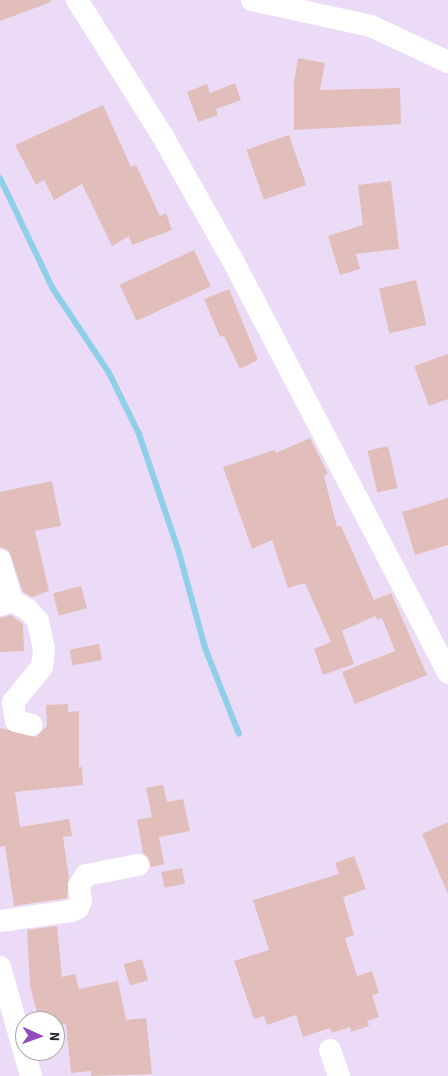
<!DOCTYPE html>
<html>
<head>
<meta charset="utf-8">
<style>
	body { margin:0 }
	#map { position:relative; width:448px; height:1076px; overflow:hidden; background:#ecdbf7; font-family:"Source Sans 3",sans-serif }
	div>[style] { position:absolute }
	.stream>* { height:6px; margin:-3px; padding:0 3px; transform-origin:3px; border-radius:3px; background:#8fcfe8 }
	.building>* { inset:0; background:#e2beba; transform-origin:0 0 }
	.street>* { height:22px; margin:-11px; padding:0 11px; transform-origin:11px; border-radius:11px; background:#fff }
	span { translate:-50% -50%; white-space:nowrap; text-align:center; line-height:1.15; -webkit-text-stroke:4.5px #fff; paint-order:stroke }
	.north { position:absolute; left:15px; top:1011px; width:50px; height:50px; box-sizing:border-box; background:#fff; border:1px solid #aba8ac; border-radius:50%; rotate:92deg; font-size:14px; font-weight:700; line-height:20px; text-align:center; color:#2c2530 }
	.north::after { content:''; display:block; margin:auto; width:18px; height:22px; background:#924abc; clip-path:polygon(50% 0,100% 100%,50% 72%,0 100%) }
</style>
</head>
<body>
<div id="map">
	<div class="stream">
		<i style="left:0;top:178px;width:123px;rotate:64.5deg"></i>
		<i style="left:53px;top:289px;width:101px;rotate:56.3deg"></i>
		<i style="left:109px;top:373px;width:68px;rotate:63.8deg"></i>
		<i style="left:139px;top:434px;width:121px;rotate:71.3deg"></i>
		<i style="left:178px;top:549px;width:103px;rotate:74.7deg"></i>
		<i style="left:205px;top:648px;width:92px;rotate:68.4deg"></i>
	</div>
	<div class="building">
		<i style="clip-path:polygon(0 0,50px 0,51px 2px,0 21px)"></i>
		<i style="clip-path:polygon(298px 58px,325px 63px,320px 90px,400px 88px,401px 124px,294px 130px,294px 83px)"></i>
		<i style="clip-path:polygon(235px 83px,241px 100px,216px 109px,218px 115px,198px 122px,187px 92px,207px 84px,210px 93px)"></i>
		<i style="clip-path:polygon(103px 105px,131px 167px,136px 165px,160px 216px,166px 213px,172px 230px,132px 245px,129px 236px,112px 246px,82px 184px,54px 200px,44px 180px,36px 185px,15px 145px)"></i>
		<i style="left:289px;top:135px;width:53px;height:45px;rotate:71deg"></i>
		<i style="clip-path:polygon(391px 181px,399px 249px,356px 254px,360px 269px,340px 275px,328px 236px,363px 225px,358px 185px)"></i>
		<i style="left:194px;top:250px;width:40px;height:82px;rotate:65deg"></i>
		<i style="left:416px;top:280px;width:46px;height:38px;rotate:77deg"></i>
		<i style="clip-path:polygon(229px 289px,258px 360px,240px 369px,224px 336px,220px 337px,204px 299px)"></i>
		<i style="clip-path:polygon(448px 354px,448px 399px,429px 406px,414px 366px)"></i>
		<i style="clip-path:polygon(310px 438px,328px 474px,324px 476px,337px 527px,341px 526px,374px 600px,391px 593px,427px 675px,355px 704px,342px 672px,395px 651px,382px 618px,377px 620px,375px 616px,342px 631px,354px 664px,323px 675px,314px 649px,331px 642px,305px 583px,288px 588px,272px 540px,252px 549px,223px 467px,275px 450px,276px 453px)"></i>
		<i style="left:388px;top:446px;width:43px;height:21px;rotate:77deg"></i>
		<i style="clip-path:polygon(52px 481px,61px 526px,35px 531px,49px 591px,32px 597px,23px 592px,9px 551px,0 547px,0 492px)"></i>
		<i style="clip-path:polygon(448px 498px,448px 545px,415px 555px,402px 512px)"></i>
		<i style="left:81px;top:586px;width:23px;height:29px;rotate:75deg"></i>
		<i style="clip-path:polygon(11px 615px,23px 624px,24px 651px,0 652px,0 618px)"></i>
		<i style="left:99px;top:644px;width:16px;height:30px;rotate:79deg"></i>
		<i style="clip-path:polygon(68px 704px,68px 712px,79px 711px,79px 767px,82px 767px,83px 785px,15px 792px,20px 827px,69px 819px,72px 836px,63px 837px,69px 878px,67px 898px,14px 906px,5px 846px,0 847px,0 728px,36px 737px,47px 726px,46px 705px)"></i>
		<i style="clip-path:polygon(163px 785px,167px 802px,183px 799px,190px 831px,159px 837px,164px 864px,151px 867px,148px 857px,143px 853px,137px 820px,152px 817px,146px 788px)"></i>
		<i style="clip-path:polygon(448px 822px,448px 894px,422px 834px)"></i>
		<i style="clip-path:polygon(354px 856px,366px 889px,343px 897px,354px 935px,345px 938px,357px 976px,372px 971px,379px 993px,372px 995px,379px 1017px,367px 1021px,369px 1026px,351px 1032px,350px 1027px,332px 1033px,330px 1028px,303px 1037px,296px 1015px,267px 1025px,264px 1016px,254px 1019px,234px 961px,269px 950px,253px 900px,339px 874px,335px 863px)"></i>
		<i style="left:182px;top:868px;width:16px;height:21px;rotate:79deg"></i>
		<i style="clip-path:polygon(57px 926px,62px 977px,75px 974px,79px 989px,118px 981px,126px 1020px,146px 1018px,152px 1074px,91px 1076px,91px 1071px,71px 1073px,66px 1024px,55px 1026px,55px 1021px,39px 1021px,30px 985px,27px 930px)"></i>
		<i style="left:142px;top:959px;width:22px;height:19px;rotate:74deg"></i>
	</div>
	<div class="street">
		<i style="left:77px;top:0;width:160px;rotate:57.8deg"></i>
		<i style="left:162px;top:135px;width:142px;rotate:60.6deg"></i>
		<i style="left:232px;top:259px;width:467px;rotate:62.4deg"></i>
		<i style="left:252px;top:0;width:122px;rotate:12.3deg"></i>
		<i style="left:371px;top:26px;width:85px;rotate:25.1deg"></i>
		<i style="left:0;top:560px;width:43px;rotate:73.7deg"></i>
		<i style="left:12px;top:601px;width:13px;rotate:162deg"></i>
		<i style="left:12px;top:601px;width:17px;rotate:28deg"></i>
		<i style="left:27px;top:609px;width:16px;rotate:47deg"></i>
		<i style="left:38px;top:621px;width:29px;rotate:78deg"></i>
		<i style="left:44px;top:649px;width:18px;rotate:96deg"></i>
		<i style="left:42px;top:667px;width:45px;rotate:129.6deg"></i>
		<i style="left:13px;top:702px;width:19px;rotate:81deg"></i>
		<i style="left:16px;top:721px;width:16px;rotate:14deg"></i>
		<i style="left:0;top:921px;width:72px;rotate:-8deg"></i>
		<i style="left:71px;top:911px;width:8px;rotate:-23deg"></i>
		<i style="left:78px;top:908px;width:8px;rotate:-67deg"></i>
		<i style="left:81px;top:901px;width:15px;rotate:-98deg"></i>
		<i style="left:79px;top:886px;width:13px;rotate:-58deg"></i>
		<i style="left:86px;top:875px;width:53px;rotate:-10.9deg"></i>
		<i style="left:0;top:967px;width:113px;rotate:74.1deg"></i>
		<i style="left:330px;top:1050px;width:28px;rotate:71deg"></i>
	</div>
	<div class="north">N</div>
</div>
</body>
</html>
